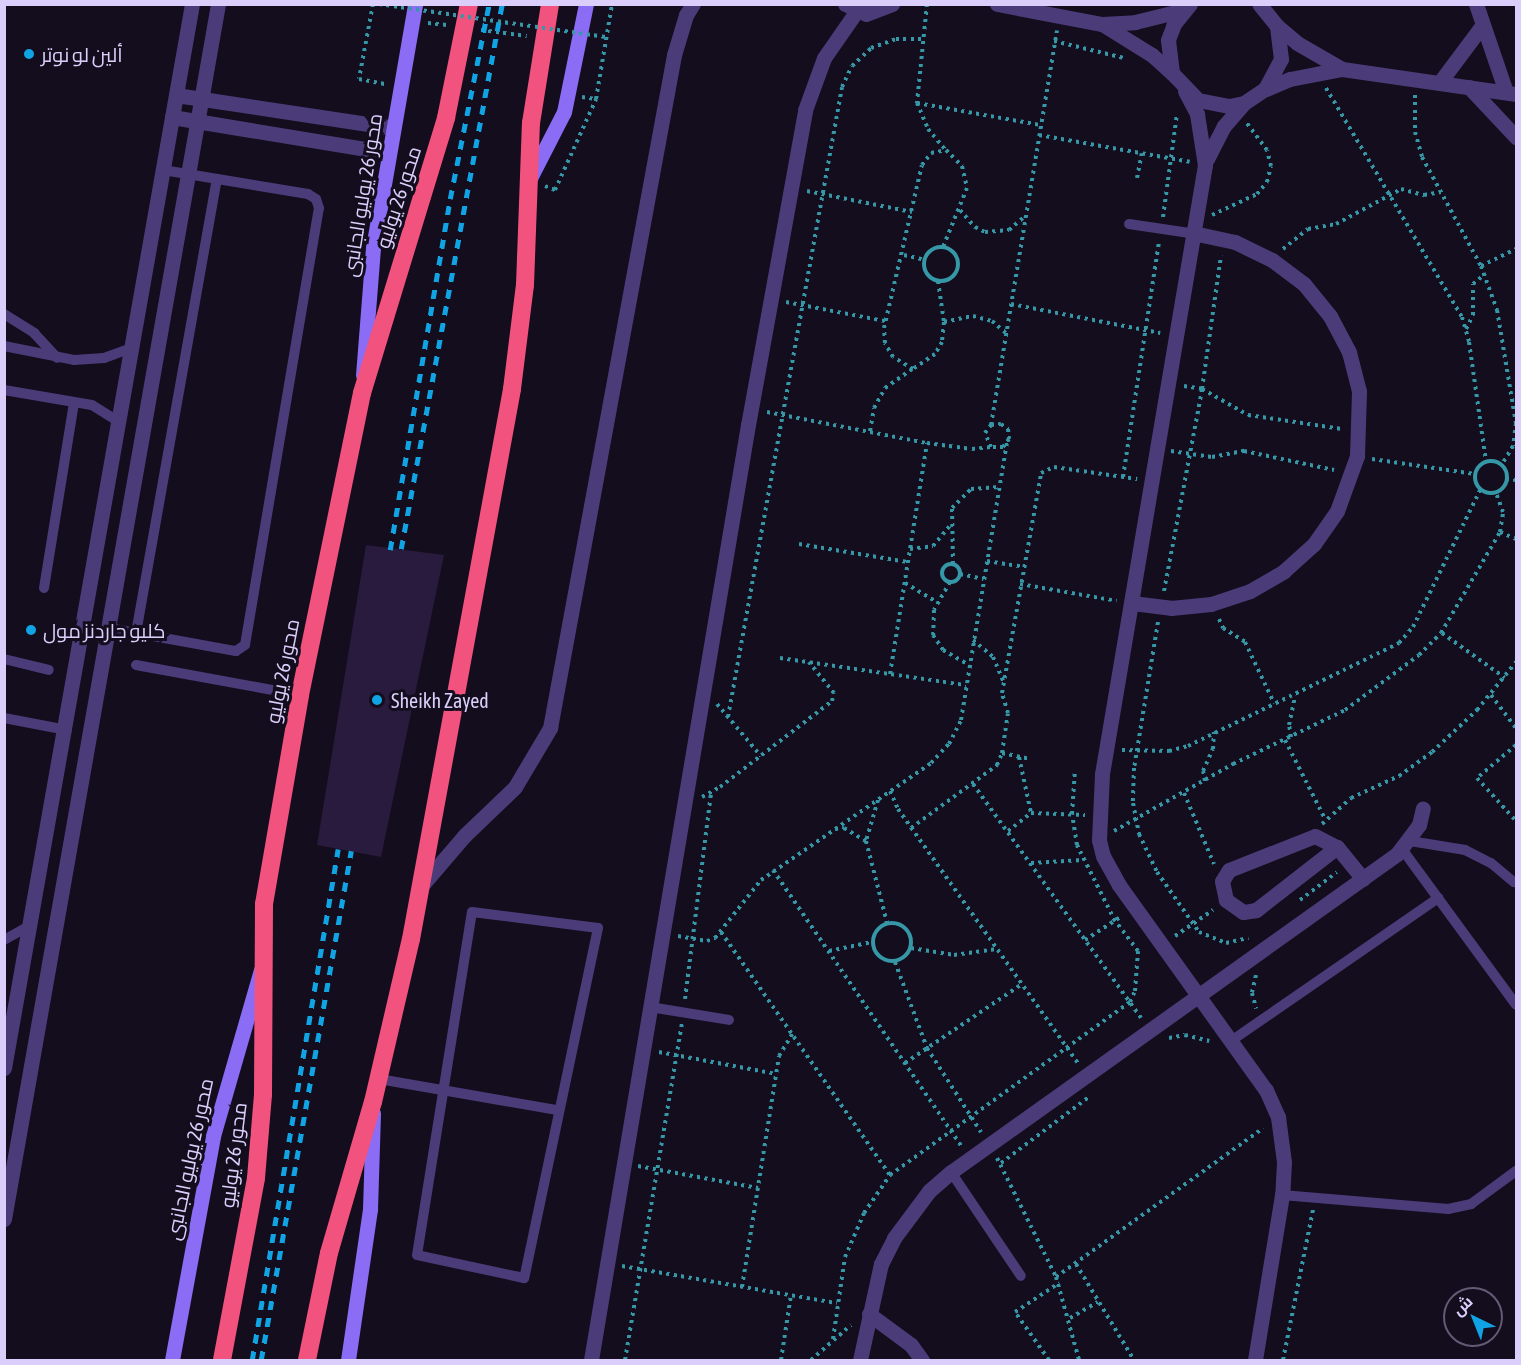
<!DOCTYPE html>
<html>
<head>
<meta charset="utf-8">
<style>
	body { margin:0 }
	#map { position:relative; width:1521px; height:1365px; overflow:hidden; background:#130d1d; font-family:"Asap Condensed",Cairo,sans-serif }
	div>[style] { position:absolute }
	.building>* { inset:0; background:#291b3d }
	.path>* { height:4px; margin-top:-2px; transform-origin:0; background:repeating-linear-gradient(90deg,#3697a7 0 3px,transparent 0 7.5px) }
	.path>.ring { margin:-2px; padding:0; box-sizing:content-box; background:none; border:4px solid #3697a7; border-radius:50% }
	.lane>* { height:10px; margin:-5px; padding:0 5px; transform-origin:5px; border-radius:5px; background:#4b3c79 }
	.street>* { height:15px; margin:-7.5px; padding:0 7.5px; transform-origin:7.5px; border-radius:7.5px; background:#4b3c79 }
	.secondary>* { height:15px; margin:-7.5px; padding:0 7.5px; transform-origin:7.5px; border-radius:7.5px; background:#8b6cf4 }
	.highway>* { height:18px; margin:-9px; padding:0 9px; transform-origin:9px; border-radius:9px; background:#f2527e }
	.rail>* { height:4.5px; margin-top:-2.25px; transform-origin:0; background:repeating-linear-gradient(90deg,#11a4e4 0 9px,transparent 0 17px) }
	.path-bridge>* { height:4px; margin-top:-2px; transform-origin:0; background:repeating-linear-gradient(90deg,#3697a7 0 3px,transparent 0 7.5px) }
	.dots>* { width:16px; height:16px; translate:-50% -50%; box-sizing:border-box; border:3px solid #130d1d; border-radius:50% }
	span { translate:-50% -50%; white-space:nowrap; text-align:center; line-height:1.15; -webkit-text-stroke:6px #130d1d; paint-order:stroke }
	.poi-label { font-size:20px; color:#dccefb }
	.left { translate:0 -50%; text-align:left }
	.street-label { font-size:20px; color:#dccefb }
	.frame { position:absolute; inset:0; border:6px solid #dccefb; pointer-events:none }
	.north { position:absolute; left:1443px; top:1287px; width:60px; height:60px; box-sizing:border-box; background:#130d1d; border:2px solid #635a76; border-radius:50%; rotate:317deg; font-size:16px; font-weight:700; line-height:24px; text-align:center; color:#dccefb }
	.north::after { content:''; display:block; margin:auto; width:21px; height:27px; background:#11a4e4; clip-path:polygon(50% 0,100% 100%,50% 72%,0 100%) }
</style>
</head>
<body>
<div id="map">
	<div class="building">
		<i style="clip-path:polygon(366px 545px,444px 555px,381px 857px,317px 845px)"></i>
	</div>
	<div class="path">
		<i style="left:373px;top:4px;width:76px;rotate:100.6deg"></i>
		<i style="left:359px;top:79px;width:26px;rotate:11deg"></i>
		<i style="left:927px;top:4px;width:100px;rotate:95.8deg"></i>
		<i style="left:917px;top:103px;width:28px;rotate:67deg"></i>
		<i style="left:928px;top:129px;width:26px;rotate:50deg"></i>
		<i style="left:428px;top:23px;width:19px;rotate:6deg"></i>
		<i style="left:481px;top:30px;width:46px;rotate:7.4deg"></i>
		<i style="left:1054px;top:41px;width:72px;rotate:13.7deg"></i>
		<i style="left:1326px;top:88px;width:266px;rotate:59.3deg"></i>
		<i style="left:1462px;top:317px;width:26px;rotate:74deg"></i>
		<i style="left:1469px;top:342px;width:121px;rotate:81.9deg"></i>
		<i style="left:1415px;top:95px;width:37px;rotate:90deg"></i>
		<i style="left:1415px;top:132px;width:26px;rotate:74deg"></i>
		<i style="left:1422px;top:157px;width:124px;rotate:61.6deg"></i>
		<i style="left:1481px;top:266px;width:47px;rotate:70deg"></i>
		<i style="left:1497px;top:310px;width:115px;rotate:80.5deg"></i>
		<i style="left:1516px;top:423px;width:23px;rotate:97deg"></i>
		<i style="left:1513px;top:446px;width:23px;rotate:121deg"></i>
		<i style="left:582px;top:97px;width:14px;rotate:8deg"></i>
		<i style="left:917px;top:103px;width:126px;rotate:10.1deg"></i>
		<i style="left:1039px;top:135px;width:153px;rotate:10.1deg"></i>
		<i style="left:1137px;top:178px;width:25px;rotate:-79deg"></i>
		<i style="left:545px;top:186px;width:11px;rotate:22deg"></i>
		<i style="left:555px;top:190px;width:100px;rotate:-65.7deg"></i>
		<i style="left:596px;top:99px;width:96px;rotate:-80.4deg"></i>
		<i style="left:807px;top:191px;width:107px;rotate:11.3deg"></i>
		<i style="left:960px;top:210px;width:23px;rotate:49deg"></i>
		<i style="left:975px;top:227px;width:11px;rotate:27deg"></i>
		<i style="left:985px;top:232px;width:24px;rotate:-5deg"></i>
		<i style="left:1009px;top:230px;width:21px;rotate:-41deg"></i>
		<i style="left:1212px;top:215px;width:50px;rotate:-25deg"></i>
		<i style="left:1257px;top:194px;width:16px;rotate:-50deg"></i>
		<i style="left:1267px;top:182px;width:16px;rotate:-76deg"></i>
		<i style="left:1271px;top:166px;width:16px;rotate:-104deg"></i>
		<i style="left:1267px;top:150px;width:35px;rotate:-127deg"></i>
		<i style="left:1163px;top:217px;width:104px;rotate:-82.3deg"></i>
		<i class="ring" style="left:924px;top:247px;width:30px;height:30px"></i>
		<i style="left:1283px;top:249px;width:32px;rotate:-39deg"></i>
		<i style="left:1308px;top:229px;width:28px;rotate:-10deg"></i>
		<i style="left:1336px;top:224px;width:74px;rotate:-28.3deg"></i>
		<i style="left:1401px;top:189px;width:24px;rotate:15deg"></i>
		<i style="left:1424px;top:195px;width:17px;rotate:-10deg"></i>
		<i style="left:904px;top:255px;width:22px;rotate:13deg"></i>
		<i style="left:1481px;top:266px;width:39px;rotate:-26deg"></i>
		<i style="left:938px;top:281px;width:41px;rotate:81.7deg"></i>
		<i style="left:944px;top:322px;width:20px;rotate:96deg"></i>
		<i style="left:942px;top:342px;width:14px;rotate:120deg"></i>
		<i style="left:935px;top:354px;width:27px;rotate:146deg"></i>
		<i style="left:913px;top:369px;width:23px;rotate:-149deg"></i>
		<i style="left:893px;top:357px;width:16px;rotate:-120deg"></i>
		<i style="left:885px;top:343px;width:15px;rotate:-94deg"></i>
		<i style="left:884px;top:328px;width:167px;rotate:-76.9deg"></i>
		<i style="left:922px;top:165px;width:15px;rotate:-53deg"></i>
		<i style="left:931px;top:153px;width:15px;rotate:-11deg"></i>
		<i style="left:946px;top:150px;width:23px;rotate:45deg"></i>
		<i style="left:962px;top:166px;width:23px;rotate:77deg"></i>
		<i style="left:967px;top:188px;width:64px;rotate:112.1deg"></i>
		<i style="left:786px;top:302px;width:101px;rotate:10.9deg"></i>
		<i style="left:1011px;top:304px;width:152px;rotate:11deg"></i>
		<i style="left:944px;top:322px;width:30px;rotate:-12deg"></i>
		<i style="left:973px;top:316px;width:20px;rotate:15deg"></i>
		<i style="left:992px;top:321px;width:18px;rotate:41deg"></i>
		<i style="left:1466px;top:329px;width:16px;rotate:-63deg"></i>
		<i style="left:1473px;top:315px;width:31px;rotate:-90deg"></i>
		<i style="left:1473px;top:284px;width:16px;rotate:-40deg"></i>
		<i style="left:1184px;top:386px;width:18px;rotate:9deg"></i>
		<i style="left:1202px;top:389px;width:53px;rotate:29.5deg"></i>
		<i style="left:1248px;top:415px;width:95px;rotate:8.5deg"></i>
		<i style="left:767px;top:412px;width:163px;rotate:11deg"></i>
		<i style="left:927px;top:443px;width:45px;rotate:7.6deg"></i>
		<i style="left:972px;top:449px;width:18px;rotate:-6deg"></i>
		<i style="left:991px;top:425px;width:10px;rotate:-6deg"></i>
		<i style="left:1001px;top:424px;width:9px;rotate:36deg"></i>
		<i style="left:1008px;top:429px;width:10px;rotate:84deg"></i>
		<i style="left:1009px;top:439px;width:10px;rotate:127deg"></i>
		<i style="left:1003px;top:447px;width:12px;rotate:180deg"></i>
		<i style="left:991px;top:447px;width:15px;rotate:-113deg"></i>
		<i style="left:985px;top:433px;width:10px;rotate:-53deg"></i>
		<i style="left:991px;top:425px;width:400px;rotate:-80.5deg"></i>
		<i style="left:870px;top:431px;width:23px;rotate:-80deg"></i>
		<i style="left:874px;top:408px;width:23px;rotate:-61deg"></i>
		<i style="left:885px;top:388px;width:33px;rotate:-35deg"></i>
		<i style="left:1171px;top:451px;width:41px;rotate:8.3deg"></i>
		<i style="left:1212px;top:457px;width:33px;rotate:-11deg"></i>
		<i style="left:1244px;top:451px;width:92px;rotate:11.9deg"></i>
		<i style="left:1372px;top:459px;width:104px;rotate:8.3deg"></i>
		<i class="ring" style="left:1475px;top:461px;width:28px;height:28px"></i>
		<i style="left:1123px;top:477px;width:238px;rotate:-81.3deg"></i>
		<i style="left:1506px;top:479px;width:10px;rotate:6deg"></i>
		<i style="left:1500px;top:532px;width:17px;rotate:24deg"></i>
		<i style="left:799px;top:544px;width:110px;rotate:9.4deg"></i>
		<i style="left:910px;top:549px;width:23px;rotate:-7deg"></i>
		<i style="left:933px;top:546px;width:26px;rotate:-50deg"></i>
		<i style="left:987px;top:561px;width:36px;rotate:9deg"></i>
		<i class="ring" style="left:942px;top:564px;width:14px;height:14px"></i>
		<i style="left:953px;top:564px;width:56px;rotate:-91deg"></i>
		<i style="left:952px;top:508px;width:27px;rotate:-45deg"></i>
		<i style="left:971px;top:489px;width:28px;rotate:-4deg"></i>
		<i style="left:960px;top:574px;width:24px;rotate:12deg"></i>
		<i style="left:950px;top:582px;width:32px;rotate:120deg"></i>
		<i style="left:934px;top:610px;width:25px;rotate:92deg"></i>
		<i style="left:933px;top:635px;width:18px;rotate:56deg"></i>
		<i style="left:943px;top:650px;width:30px;rotate:30deg"></i>
		<i style="left:905px;top:583px;width:37px;rotate:31deg"></i>
		<i style="left:1020px;top:584px;width:98px;rotate:9.9deg"></i>
		<i style="left:1164px;top:591px;width:206px;rotate:-79.3deg"></i>
		<i style="left:1202px;top:389px;width:135px;rotate:-81.9deg"></i>
		<i style="left:1219px;top:619px;width:10px;rotate:66deg"></i>
		<i style="left:1223px;top:628px;width:26px;rotate:32deg"></i>
		<i style="left:1245px;top:642px;width:68px;rotate:64.6deg"></i>
		<i style="left:1158px;top:622px;width:148px;rotate:99.3deg"></i>
		<i style="left:1134px;top:768px;width:35px;rotate:92deg"></i>
		<i style="left:1133px;top:803px;width:32px;rotate:79deg"></i>
		<i style="left:1139px;top:834px;width:42px;rotate:64.7deg"></i>
		<i style="left:1157px;top:872px;width:73px;rotate:55deg"></i>
		<i style="left:1199px;top:932px;width:29px;rotate:22deg"></i>
		<i style="left:1226px;top:943px;width:23px;rotate:-13deg"></i>
		<i style="left:1442px;top:633px;width:77px;rotate:35.5deg"></i>
		<i style="left:973px;top:640px;width:26px;rotate:40deg"></i>
		<i style="left:993px;top:657px;width:26px;rotate:67deg"></i>
		<i style="left:780px;top:658px;width:188px;rotate:8.3deg"></i>
		<i style="left:890px;top:674px;width:234px;rotate:-80.9deg"></i>
		<i style="left:1491px;top:695px;width:41px;rotate:52.9deg"></i>
		<i style="left:717px;top:704px;width:68px;rotate:49.8deg"></i>
		<i style="left:728px;top:717px;width:640px;rotate:-79.74deg"></i>
		<i style="left:842px;top:87px;width:23px;rotate:-65deg"></i>
		<i style="left:852px;top:66px;width:26px;rotate:-43deg"></i>
		<i style="left:871px;top:48px;width:27px;rotate:-20deg"></i>
		<i style="left:896px;top:39px;width:29px"></i>
		<i style="left:1291px;top:737px;width:12px;rotate:-99deg"></i>
		<i style="left:1289px;top:725px;width:30px;rotate:-78deg"></i>
		<i style="left:1285px;top:740px;width:89px;rotate:63.1deg"></i>
		<i style="left:1516px;top:745px;width:51px;rotate:139.8deg"></i>
		<i style="left:1477px;top:778px;width:58px;rotate:47.8deg"></i>
		<i style="left:1122px;top:750px;width:47px;rotate:1.2deg"></i>
		<i style="left:1169px;top:751px;width:20px;rotate:-15deg"></i>
		<i style="left:1188px;top:746px;width:235px;rotate:-26deg"></i>
		<i style="left:1399px;top:643px;width:21px;rotate:-49deg"></i>
		<i style="left:1413px;top:627px;width:153px;rotate:-63.9deg"></i>
		<i style="left:1002px;top:753px;width:29px;rotate:12deg"></i>
		<i style="left:1019px;top:757px;width:57px;rotate:77.9deg"></i>
		<i style="left:1205px;top:781px;width:10px;rotate:-101deg"></i>
		<i style="left:1203px;top:771px;width:24px;rotate:-66deg"></i>
		<i style="left:1213px;top:749px;width:17px;rotate:-87deg"></i>
		<i style="left:973px;top:784px;width:288px;rotate:54.3deg"></i>
		<i style="left:890px;top:791px;width:20px;rotate:66deg"></i>
		<i style="left:898px;top:809px;width:311px;rotate:54.7deg"></i>
		<i style="left:1184px;top:793px;width:77px;rotate:67.1deg"></i>
		<i style="left:702px;top:797px;width:21px;rotate:-29deg"></i>
		<i style="left:720px;top:787px;width:141px;rotate:-37.5deg"></i>
		<i style="left:832px;top:701px;width:8px;rotate:-76deg"></i>
		<i style="left:834px;top:693px;width:40px;rotate:-129deg"></i>
		<i style="left:878px;top:800px;width:43px;rotate:106.3deg"></i>
		<i style="left:866px;top:841px;width:85px;rotate:75.6deg"></i>
		<i style="left:1322px;top:824px;width:39px;rotate:-42deg"></i>
		<i style="left:1351px;top:798px;width:53px;rotate:-24.6deg"></i>
		<i style="left:1399px;top:776px;width:41px;rotate:-36deg"></i>
		<i style="left:1432px;top:752px;width:62px;rotate:-43deg"></i>
		<i style="left:1477px;top:710px;width:62px;rotate:-50.9deg"></i>
		<i style="left:911px;top:828px;width:107px;rotate:-36.2deg"></i>
		<i style="left:997px;top:765px;width:13px;rotate:-67deg"></i>
		<i style="left:1002px;top:753px;width:40px;rotate:-81.5deg"></i>
		<i style="left:1008px;top:713px;width:21px;rotate:-107deg"></i>
		<i style="left:1002px;top:693px;width:223px;rotate:-79.9deg"></i>
		<i style="left:1041px;top:473px;width:14px;rotate:-25deg"></i>
		<i style="left:1054px;top:467px;width:84px;rotate:8.2deg"></i>
		<i style="left:835px;top:829px;width:9px;rotate:-6deg"></i>
		<i style="left:844px;top:828px;width:26px;rotate:31deg"></i>
		<i style="left:1008px;top:831px;width:29px;rotate:-38deg"></i>
		<i style="left:1031px;top:813px;width:54px;rotate:2.1deg"></i>
		<i style="left:1114px;top:831px;width:137px;rotate:-29.4deg"></i>
		<i style="left:1233px;top:764px;width:124px;rotate:-25.7deg"></i>
		<i style="left:1345px;top:710px;width:92px;rotate:-36.6deg"></i>
		<i style="left:1419px;top:655px;width:31px;rotate:-45deg"></i>
		<i style="left:1441px;top:633px;width:117px;rotate:-59.7deg"></i>
		<i style="left:1500px;top:532px;width:20px;rotate:-81deg"></i>
		<i style="left:1503px;top:512px;width:20px;rotate:-110deg"></i>
		<i style="left:1031px;top:863px;width:52px;rotate:-3.3deg"></i>
		<i style="left:773px;top:870px;width:334px;rotate:55.7deg"></i>
		<i style="left:1300px;top:900px;width:46px;rotate:-37.1deg"></i>
		<i class="ring" style="left:873px;top:923px;width:34px;height:34px"></i>
		<i style="left:721px;top:932px;width:296px;rotate:55.2deg"></i>
		<i style="left:678px;top:936px;width:29px;rotate:10deg"></i>
		<i style="left:707px;top:941px;width:9px;rotate:-21deg"></i>
		<i style="left:715px;top:938px;width:74px;rotate:-51.6deg"></i>
		<i style="left:761px;top:880px;width:206px;rotate:-34.5deg"></i>
		<i style="left:931px;top:763px;width:26px;rotate:-47deg"></i>
		<i style="left:949px;top:744px;width:27px;rotate:-63deg"></i>
		<i style="left:961px;top:720px;width:281px;rotate:-80.6deg"></i>
		<i style="left:1175px;top:936px;width:46px;rotate:-34.4deg"></i>
		<i style="left:1085px;top:940px;width:44px;rotate:-33deg"></i>
		<i style="left:911px;top:948px;width:44px;rotate:9.2deg"></i>
		<i style="left:954px;top:955px;width:43px;rotate:-7.9deg"></i>
		<i style="left:829px;top:951px;width:44px;rotate:-11.8deg"></i>
		<i style="left:895px;top:962px;width:92px;rotate:69.6deg"></i>
		<i style="left:927px;top:1048px;width:100px;rotate:57.3deg"></i>
		<i style="left:1256px;top:975px;width:18px;rotate:103deg"></i>
		<i style="left:1252px;top:993px;width:16px;rotate:75deg"></i>
		<i style="left:685px;top:999px;width:209px;rotate:-82.8deg"></i>
		<i style="left:1169px;top:1038px;width:16px;rotate:-11deg"></i>
		<i style="left:1185px;top:1035px;width:25px;rotate:14deg"></i>
		<i style="left:659px;top:1052px;width:119px;rotate:10.6deg"></i>
		<i style="left:905px;top:1063px;width:141px;rotate:-34deg"></i>
		<i style="left:997px;top:1158px;width:133px;rotate:63.6deg"></i>
		<i style="left:1056px;top:1277px;width:86px;rotate:74.5deg"></i>
		<i style="left:1001px;top:1163px;width:110px;rotate:-36.9deg"></i>
		<i style="left:638px;top:1166px;width:122px;rotate:10.4deg"></i>
		<i style="left:1076px;top:1264px;width:112px;rotate:58.9deg"></i>
		<i style="left:622px;top:1266px;width:218px;rotate:9.8deg"></i>
		<i style="left:1056px;top:1277px;width:255px;rotate:-35.7deg"></i>
		<i style="left:742px;top:1287px;width:234px;rotate:-80.9deg"></i>
		<i style="left:779px;top:1056px;width:26px;rotate:-59deg"></i>
		<i style="left:1070px;top:1318px;width:32px;rotate:-30deg"></i>
		<i style="left:833px;top:1339px;width:83px;rotate:-81.7deg"></i>
		<i style="left:845px;top:1257px;width:48px;rotate:-66.6deg"></i>
		<i style="left:864px;top:1213px;width:46px;rotate:-55.6deg"></i>
		<i style="left:890px;top:1175px;width:296px;rotate:-35.8deg"></i>
		<i style="left:1130px;top:1002px;width:12px;rotate:-66deg"></i>
		<i style="left:1135px;top:991px;width:40px;rotate:-85.7deg"></i>
		<i style="left:1138px;top:951px;width:38px;rotate:-127deg"></i>
		<i style="left:1115px;top:921px;width:85px;rotate:-116.6deg"></i>
		<i style="left:1077px;top:845px;width:31px;rotate:-99deg"></i>
		<i style="left:1072px;top:814px;width:45px;rotate:-86.2deg"></i>
		<i style="left:625px;top:1360px;width:341px;rotate:-80.4deg"></i>
		<i style="left:781px;top:1360px;width:66px;rotate:-81.3deg"></i>
		<i style="left:811px;top:1360px;width:53px;rotate:-41.2deg"></i>
		<i style="left:1049px;top:1360px;width:59px;rotate:-125.3deg"></i>
		<i style="left:1015px;top:1312px;width:53px;rotate:-33.4deg"></i>
		<i style="left:1283px;top:1360px;width:153px;rotate:-78.7deg"></i>
	</div>
	<div class="lane">
		<i style="left:1129px;top:224px;width:68px;rotate:8.5deg"></i>
		<i style="left:4px;top:314px;width:36px;rotate:32deg"></i>
		<i style="left:34px;top:333px;width:34px;rotate:47deg"></i>
		<i style="left:4px;top:346px;width:71px;rotate:11.3deg"></i>
		<i style="left:74px;top:360px;width:30px;rotate:-4deg"></i>
		<i style="left:104px;top:358px;width:29px;rotate:-20deg"></i>
		<i style="left:4px;top:390px;width:89px;rotate:9.7deg"></i>
		<i style="left:92px;top:405px;width:31px;rotate:32deg"></i>
		<i style="left:44px;top:588px;width:188px;rotate:-80.8deg"></i>
		<i style="left:109px;top:628px;width:129px;rotate:10.3deg"></i>
		<i style="left:236px;top:651px;width:11px;rotate:-34deg"></i>
		<i style="left:245px;top:645px;width:443px;rotate:-80.4deg"></i>
		<i style="left:319px;top:208px;width:9px;rotate:-108deg"></i>
		<i style="left:316px;top:199px;width:9px;rotate:-148deg"></i>
		<i style="left:308px;top:194px;width:147px;rotate:-170.6deg"></i>
		<i style="left:136px;top:633px;width:461px;rotate:-79.9deg"></i>
		<i style="left:4px;top:659px;width:46px;rotate:13.7deg"></i>
		<i style="left:136px;top:665px;width:167px;rotate:10.4deg"></i>
		<i style="left:4px;top:718px;width:64px;rotate:10.8deg"></i>
		<i style="left:1410px;top:841px;width:56px;rotate:9.3deg"></i>
		<i style="left:1465px;top:850px;width:29px;rotate:27deg"></i>
		<i style="left:1491px;top:863px;width:30px;rotate:40deg"></i>
		<i style="left:1402px;top:849px;width:193px;rotate:53.8deg"></i>
		<i style="left:472px;top:912px;width:127px;rotate:7.2deg"></i>
		<i style="left:598px;top:928px;width:358px;rotate:101.9deg"></i>
		<i style="left:524px;top:1278px;width:109px;rotate:-167.9deg"></i>
		<i style="left:417px;top:1255px;width:347px;rotate:-80.9deg"></i>
		<i style="left:4px;top:940px;width:29px;rotate:-29deg"></i>
		<i style="left:650px;top:1007px;width:80px;rotate:9.3deg"></i>
		<i style="left:1231px;top:1041px;width:252px;rotate:-34.6deg"></i>
		<i style="left:379px;top:1079px;width:181px;rotate:9.9deg"></i>
		<i style="left:951px;top:1172px;width:125px;rotate:56.1deg"></i>
		<i style="left:1282px;top:1195px;width:167px;rotate:4.8deg"></i>
		<i style="left:1448px;top:1209px;width:24px;rotate:-12deg"></i>
		<i style="left:1471px;top:1204px;width:56px;rotate:-36.3deg"></i>
	</div>
	<div class="street">
		<i style="left:845px;top:4px;width:23px;rotate:25deg"></i>
		<i style="left:866px;top:14px;width:28px;rotate:-21deg"></i>
		<i style="left:997px;top:4px;width:107px;rotate:10.8deg"></i>
		<i style="left:1102px;top:24px;width:33px;rotate:-3deg"></i>
		<i style="left:1135px;top:22px;width:50px;rotate:-13.8deg"></i>
		<i style="left:1190px;top:4px;width:26px;rotate:129deg"></i>
		<i style="left:1174px;top:24px;width:17px;rotate:111deg"></i>
		<i style="left:1168px;top:40px;width:33px;rotate:83deg"></i>
		<i style="left:1172px;top:73px;width:37px;rotate:46deg"></i>
		<i style="left:1198px;top:100px;width:32px;rotate:11deg"></i>
		<i style="left:1229px;top:106px;width:15px;rotate:-11deg"></i>
		<i style="left:1244px;top:103px;width:25px;rotate:-34deg"></i>
		<i style="left:1265px;top:89px;width:34px;rotate:-62deg"></i>
		<i style="left:1281px;top:59px;width:33px;rotate:-97deg"></i>
		<i style="left:1277px;top:26px;width:28px;rotate:-129deg"></i>
		<i style="left:1476px;top:4px;width:93px;rotate:71.2deg"></i>
		<i style="left:1102px;top:24px;width:59px;rotate:31.8deg"></i>
		<i style="left:1152px;top:55px;width:27px;rotate:42deg"></i>
		<i style="left:1277px;top:26px;width:26px;rotate:40deg"></i>
		<i style="left:1297px;top:43px;width:52px;rotate:30deg"></i>
		<i style="left:1440px;top:82px;width:69px;rotate:-53.3deg"></i>
		<i style="left:1469px;top:87px;width:69px;rotate:46.8deg"></i>
		<i style="left:1266px;top:89px;width:26px;rotate:-23deg"></i>
		<i style="left:1290px;top:79px;width:53px;rotate:-10.9deg"></i>
		<i style="left:1342px;top:69px;width:176px;rotate:8.2deg"></i>
		<i style="left:1185px;top:91px;width:26px;rotate:62deg"></i>
		<i style="left:1197px;top:114px;width:52px;rotate:81.1deg"></i>
		<i style="left:1205px;top:165px;width:618px;rotate:99.6deg"></i>
		<i style="left:1102px;top:774px;width:66px;rotate:92.6deg"></i>
		<i style="left:1099px;top:840px;width:16px;rotate:76deg"></i>
		<i style="left:1103px;top:856px;width:33px;rotate:61deg"></i>
		<i style="left:1119px;top:885px;width:252px;rotate:54.4deg"></i>
		<i style="left:1266px;top:1090px;width:30px;rotate:66deg"></i>
		<i style="left:1278px;top:1117px;width:45px;rotate:82.4deg"></i>
		<i style="left:1284px;top:1162px;width:33px;rotate:93deg"></i>
		<i style="left:1282px;top:1195px;width:167px;rotate:99.3deg"></i>
		<i style="left:176px;top:95px;width:219px;rotate:8.6deg"></i>
		<i style="left:172px;top:117px;width:220px;rotate:9.4deg"></i>
		<i style="left:1207px;top:159px;width:37px;rotate:-63deg"></i>
		<i style="left:1224px;top:126px;width:30px;rotate:-49deg"></i>
		<i style="left:1132px;top:603px;width:39px;rotate:7deg"></i>
		<i style="left:1171px;top:608px;width:40px;rotate:-5.7deg"></i>
		<i style="left:1211px;top:604px;width:41px;rotate:-18.4deg"></i>
		<i style="left:1250px;top:591px;width:39px;rotate:-30deg"></i>
		<i style="left:1284px;top:571px;width:40px;rotate:-42deg"></i>
		<i style="left:1314px;top:544px;width:40px;rotate:-55.1deg"></i>
		<i style="left:1337px;top:511px;width:59px;rotate:-70deg"></i>
		<i style="left:1357px;top:456px;width:65px;rotate:-88.2deg"></i>
		<i style="left:1359px;top:391px;width:40px;rotate:-104.4deg"></i>
		<i style="left:1349px;top:352px;width:41px;rotate:-117.8deg"></i>
		<i style="left:1330px;top:316px;width:41px;rotate:-129.1deg"></i>
		<i style="left:1304px;top:284px;width:40px;rotate:-143deg"></i>
		<i style="left:1272px;top:260px;width:41px;rotate:-154.1deg"></i>
		<i style="left:1235px;top:242px;width:40px;rotate:-168deg"></i>
		<i style="left:1337px;top:847px;width:103px;rotate:142.1deg"></i>
		<i style="left:1256px;top:910px;width:13px;rotate:171deg"></i>
		<i style="left:1243px;top:912px;width:21px;rotate:-145deg"></i>
		<i style="left:1226px;top:900px;width:19px;rotate:-102deg"></i>
		<i style="left:1222px;top:881px;width:13px;rotate:-58deg"></i>
		<i style="left:1229px;top:870px;width:92px;rotate:-21.6deg"></i>
		<i style="left:1315px;top:836px;width:25px;rotate:27deg"></i>
		<i style="left:1337px;top:847px;width:41px;rotate:50.9deg"></i>
		<i style="left:422px;top:885px;width:66px;rotate:-49.3deg"></i>
		<i style="left:465px;top:835px;width:69px;rotate:-43.8deg"></i>
		<i style="left:515px;top:787px;width:69px;rotate:-59.3deg"></i>
		<i style="left:550px;top:728px;width:684px;rotate:-79.56deg"></i>
		<i style="left:674px;top:55px;width:42px;rotate:-73.3deg"></i>
		<i style="left:686px;top:15px;width:13px;rotate:-58deg"></i>
		<i style="left:4px;top:1068px;width:1080px;rotate:-79.98deg"></i>
		<i style="left:4px;top:1219px;width:1234px;rotate:-80.01deg"></i>
		<i style="left:869px;top:1314px;width:52px;rotate:36.4deg"></i>
		<i style="left:911px;top:1345px;width:19px;rotate:54deg"></i>
		<i style="left:591px;top:1360px;width:948px;rotate:-80.47deg"></i>
		<i style="left:748px;top:425px;width:320px;rotate:-79.7deg"></i>
		<i style="left:805px;top:110px;width:55px;rotate:-69.9deg"></i>
		<i style="left:824px;top:58px;width:56px;rotate:-55.2deg"></i>
		<i style="left:860px;top:1360px;width:98px;rotate:-77.7deg"></i>
		<i style="left:881px;top:1264px;width:29px;rotate:-63deg"></i>
		<i style="left:894px;top:1238px;width:59px;rotate:-53.3deg"></i>
		<i style="left:929px;top:1191px;width:29px;rotate:-41deg"></i>
		<i style="left:951px;top:1172px;width:548px;rotate:-35.49deg"></i>
		<i style="left:1397px;top:854px;width:36px;rotate:-53deg"></i>
		<i style="left:1419px;top:825px;width:17px;rotate:-77deg"></i>
	</div>
	<div class="secondary">
		<i style="left:529px;top:180px;width:76px;rotate:-62.8deg"></i>
		<i style="left:564px;top:112px;width:110px;rotate:-78.5deg"></i>
		<i style="left:363px;top:375px;width:127px;rotate:-85.5deg"></i>
		<i style="left:373px;top:248px;width:248px;rotate:-80.2deg"></i>
		<i style="left:172px;top:1360px;width:228px;rotate:-79.6deg"></i>
		<i style="left:213px;top:1136px;width:173px;rotate:-73.9deg"></i>
		<i style="left:348px;top:1360px;width:153px;rotate:-81.7deg"></i>
		<i style="left:370px;top:1209px;width:96px;rotate:-88.2deg"></i>
	</div>
	<div class="highway">
		<i style="left:222px;top:1360px;width:185px;rotate:-79.4deg"></i>
		<i style="left:256px;top:1178px;width:83px;rotate:-85.2deg"></i>
		<i style="left:263px;top:1095px;width:191px;rotate:-89.7deg"></i>
		<i style="left:264px;top:904px;width:212px;rotate:-80.2deg"></i>
		<i style="left:300px;top:695px;width:308px;rotate:-78.4deg"></i>
		<i style="left:362px;top:393px;width:288px;rotate:-73deg"></i>
		<i style="left:446px;top:118px;width:116px;rotate:-78.6deg"></i>
		<i style="left:307px;top:1360px;width:109px;rotate:-78.4deg"></i>
		<i style="left:329px;top:1253px;width:157px;rotate:-73.8deg"></i>
		<i style="left:373px;top:1102px;width:167px;rotate:-76.9deg"></i>
		<i style="left:411px;top:939px;width:559px;rotate:-79.59deg"></i>
		<i style="left:512px;top:389px;width:105px;rotate:-82.9deg"></i>
		<i style="left:525px;top:285px;width:162px;rotate:-87.9deg"></i>
		<i style="left:531px;top:123px;width:121px;rotate:-80.9deg"></i>
	</div>
	<div class="rail">
		<i style="left:401px;top:549px;width:554px;rotate:-79.5deg"></i>
		<i style="left:390px;top:550px;width:356px;rotate:-80.3deg"></i>
		<i style="left:450px;top:199px;width:199px;rotate:-78.7deg"></i>
		<i style="left:252px;top:1360px;width:518px;rotate:-80.45deg"></i>
		<i style="left:261px;top:1360px;width:517px;rotate:-79.97deg"></i>
	</div>
	<div class="path-bridge">
		<i style="left:379px;top:4px;width:229px;rotate:8.3deg"></i>
	</div>
	<div class="dots">
		<i style="left:29px;top:54px;background:#11a4e4"></i>
		<i style="left:31px;top:630px;background:#11a4e4"></i>
		<i style="left:377px;top:700px;background:#11a4e4"></i>
	</div>
	<div class="poi-label">
		<span class="left" style="left:41px;top:54px">ألين لو نوتر</span>
		<span class="left" style="left:43px;top:630px">كليو جاردنز مول</span>
		<span class="left" style="left:391px;top:700px">Sheikh Zayed</span>
	</div>
	<div class="street-label">
		<span style="left:362px;top:195px;rotate:-81deg">محور 26 يوليو الجانبى</span>
		<span style="left:398px;top:197px;rotate:-72deg">محور 26 يوليو</span>
		<span style="left:282px;top:671px;rotate:-79deg">محور 26 يوليو</span>
		<span style="left:233px;top:1155px;rotate:-83deg">محور 26 يوليو</span>
		<span style="left:189px;top:1159px;rotate:-78deg">محور 26 يوليو الجانبى</span>
	</div>
	<div class="frame"></div>
	<div class="north">ش</div>
</div>
</body>
</html>
